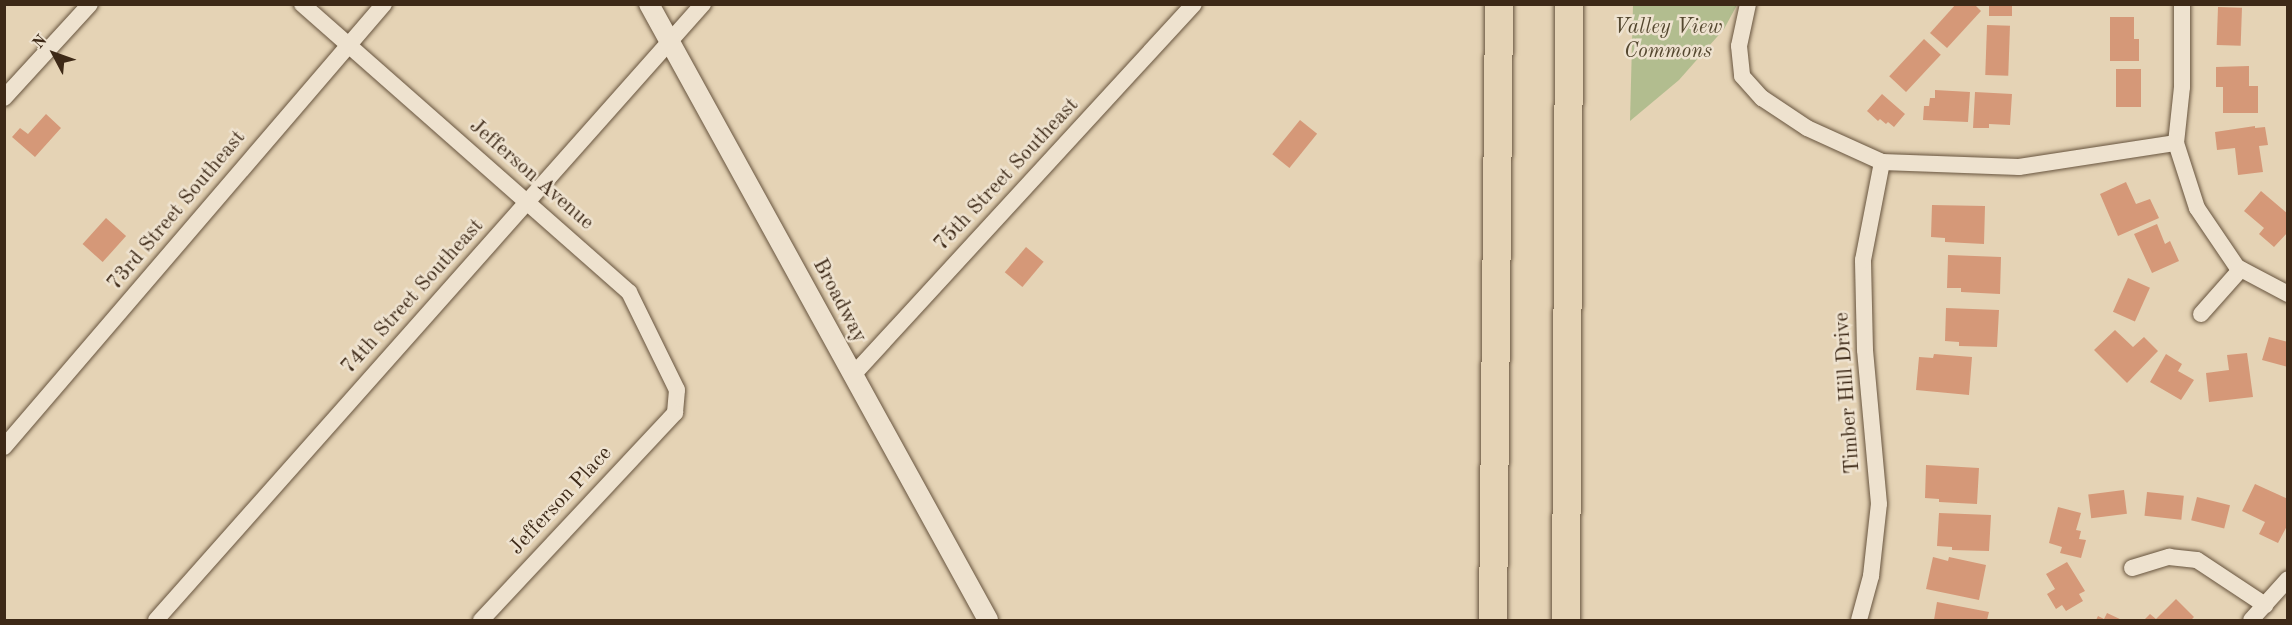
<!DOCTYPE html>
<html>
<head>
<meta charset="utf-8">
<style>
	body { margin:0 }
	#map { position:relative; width:2292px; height:625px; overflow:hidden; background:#e5d3b5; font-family:"Old Standard TT",serif }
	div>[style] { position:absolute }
	.green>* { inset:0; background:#b2bd8f }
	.building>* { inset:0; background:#d59878; transform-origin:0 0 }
	.roads { filter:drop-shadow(0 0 2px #67543e) drop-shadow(0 0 2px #67543e) }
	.minor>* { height:16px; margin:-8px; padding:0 8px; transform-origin:8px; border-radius:8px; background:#eee2cf }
	.tertiary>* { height:20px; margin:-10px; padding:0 10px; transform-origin:10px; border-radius:10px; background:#eee2cf }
	.motorway>* { height:28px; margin:-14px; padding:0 14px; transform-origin:14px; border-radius:14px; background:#e5d3b5 }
	span { translate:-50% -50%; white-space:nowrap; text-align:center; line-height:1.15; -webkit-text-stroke:5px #eee2cf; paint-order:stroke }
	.park-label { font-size:21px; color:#54472f; font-style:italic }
	.street-label { font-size:21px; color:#3d2917 }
	.frame { position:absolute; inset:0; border:6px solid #3d2917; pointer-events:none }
	.north { position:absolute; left:24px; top:24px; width:60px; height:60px; -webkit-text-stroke:4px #eee2cf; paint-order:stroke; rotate:311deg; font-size:16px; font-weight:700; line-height:24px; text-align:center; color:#3d2917 }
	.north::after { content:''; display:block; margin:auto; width:21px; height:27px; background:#3d2917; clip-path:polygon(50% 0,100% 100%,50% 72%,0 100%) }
</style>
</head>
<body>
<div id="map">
	<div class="green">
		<i style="clip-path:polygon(1633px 5px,1737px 5px,1724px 29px,1679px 80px,1630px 121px)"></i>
	</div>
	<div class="building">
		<i style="clip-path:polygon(1956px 4px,1974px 4px,1981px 11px,1947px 48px,1930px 33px)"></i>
		<i style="left:1989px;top:4px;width:23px;height:12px"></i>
		<i style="left:2218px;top:7px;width:24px;height:38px;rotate:2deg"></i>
		<i style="clip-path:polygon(2110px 17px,2134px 17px,2134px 39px,2139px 39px,2139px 61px,2110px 61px)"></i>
		<i style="left:1987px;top:25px;width:23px;height:50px;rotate:2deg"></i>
		<i style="left:1924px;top:39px;width:23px;height:51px;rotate:43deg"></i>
		<i style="clip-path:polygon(2249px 66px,2249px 86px,2258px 86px,2258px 113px,2223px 113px,2223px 87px,2216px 87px,2216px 67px)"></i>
		<i style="left:2116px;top:69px;width:25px;height:38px"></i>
		<i style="clip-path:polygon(1935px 90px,1970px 92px,1968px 122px,1923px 120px,1924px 106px,1929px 106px,1930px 98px,1935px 98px)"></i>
		<i style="clip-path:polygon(1975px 92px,2012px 94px,2010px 125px,1989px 124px,1989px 128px,1973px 128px)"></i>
		<i style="clip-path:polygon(1882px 94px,1905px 114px,1894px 127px,1888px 122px,1886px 124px,1880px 119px,1878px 121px,1867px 111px)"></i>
		<i style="clip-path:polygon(46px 114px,61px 128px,35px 157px,12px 137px,20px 128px,28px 134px)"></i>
		<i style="left:1300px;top:120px;width:22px;height:44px;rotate:39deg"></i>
		<i style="clip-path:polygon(2255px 126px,2255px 128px,2265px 127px,2268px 145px,2259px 146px,2263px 172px,2238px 175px,2235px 148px,2217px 150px,2215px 132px)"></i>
		<i style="clip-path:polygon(2126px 182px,2136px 204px,2150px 199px,2159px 218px,2118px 236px,2100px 194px)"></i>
		<i style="clip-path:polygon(2261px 191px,2288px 214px,2288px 232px,2274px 247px,2259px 234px,2264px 228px,2244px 211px)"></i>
		<i style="clip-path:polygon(1932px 205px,1985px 206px,1984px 244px,1945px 242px,1945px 238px,1931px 237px)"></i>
		<i style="left:106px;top:218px;width:27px;height:35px;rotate:42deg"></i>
		<i style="clip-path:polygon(2157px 224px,2165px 244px,2170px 241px,2179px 261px,2152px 273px,2134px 234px)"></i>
		<i style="left:1026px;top:247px;width:23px;height:33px;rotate:40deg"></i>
		<i style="clip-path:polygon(1948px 255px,2001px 257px,2000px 294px,1961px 292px,1961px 288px,1947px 288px)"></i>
		<i style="left:2128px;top:278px;width:24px;height:37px;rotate:24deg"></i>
		<i style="clip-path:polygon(1946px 308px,1999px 310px,1997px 347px,1959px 346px,1959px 342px,1945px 341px)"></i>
		<i style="clip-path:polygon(2115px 330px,2133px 347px,2144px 337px,2158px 351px,2127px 383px,2094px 350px)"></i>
		<i style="clip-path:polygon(2269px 337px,2288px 342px,2288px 367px,2262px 360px)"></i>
		<i style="clip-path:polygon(2247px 353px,2253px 397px,2209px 402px,2206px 373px,2229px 370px,2227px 355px)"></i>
		<i style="clip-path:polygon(1934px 354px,1972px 357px,1969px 395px,1916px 390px,1919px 357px,1933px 358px)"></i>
		<i style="clip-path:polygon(2166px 354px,2182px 364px,2178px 371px,2194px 380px,2181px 400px,2150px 382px)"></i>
		<i style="clip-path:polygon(1926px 465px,1979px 468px,1977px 504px,1939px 502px,1939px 499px,1925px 498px)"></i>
		<i style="clip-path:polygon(2255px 484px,2288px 499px,2288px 524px,2278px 543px,2259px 534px,2265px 522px,2242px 511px)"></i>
		<i style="left:2124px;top:490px;width:24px;height:36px;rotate:83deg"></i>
		<i style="left:2147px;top:492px;width:37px;height:24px;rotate:6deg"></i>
		<i style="left:2197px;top:497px;width:34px;height:24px;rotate:14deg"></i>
		<i style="clip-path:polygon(2058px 507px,2081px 513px,2076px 530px,2081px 531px,2079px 539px,2086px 540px,2081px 558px,2060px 553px,2062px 547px,2049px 543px)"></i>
		<i style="clip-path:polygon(1939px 513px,1991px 515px,1989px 551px,1952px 550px,1952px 547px,1937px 546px)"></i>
		<i style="clip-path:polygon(1933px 557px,1948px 561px,1949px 557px,1986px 565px,1979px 600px,1926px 589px)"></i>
		<i style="clip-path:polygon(2067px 562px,2085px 591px,2079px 594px,2083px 601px,2066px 611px,2062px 605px,2056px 609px,2047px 594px,2055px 589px,2046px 574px)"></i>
		<i style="clip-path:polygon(2176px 599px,2194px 617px,2191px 620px,2144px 620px,2150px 614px,2156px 619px)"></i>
		<i style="clip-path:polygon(1937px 602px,1989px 612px,1987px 620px,1934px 620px)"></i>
		<i style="clip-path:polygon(2107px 613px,2122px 620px,2096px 620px,2098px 616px,2104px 619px)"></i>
	</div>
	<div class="roads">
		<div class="minor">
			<i style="left:302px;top:4px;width:436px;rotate:41.4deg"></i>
			<i style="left:629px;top:292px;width:109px;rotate:63.9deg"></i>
			<i style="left:677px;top:390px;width:23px;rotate:95deg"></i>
			<i style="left:675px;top:413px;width:284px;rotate:133.1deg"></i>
			<i style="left:1748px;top:4px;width:43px;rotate:102.1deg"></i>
			<i style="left:1739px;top:46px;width:30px;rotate:84deg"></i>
			<i style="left:1742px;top:76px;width:30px;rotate:48deg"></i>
			<i style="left:1762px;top:98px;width:54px;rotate:33.7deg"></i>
			<i style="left:1807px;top:128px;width:82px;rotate:24.4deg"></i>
			<i style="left:1882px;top:162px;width:137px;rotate:2.1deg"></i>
			<i style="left:2019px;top:167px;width:159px;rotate:-8.7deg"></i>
			<i style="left:2182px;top:4px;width:83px;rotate:90deg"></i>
			<i style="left:2182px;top:87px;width:56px;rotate:96.1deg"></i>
			<i style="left:2176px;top:143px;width:68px;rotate:72.1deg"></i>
			<i style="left:2197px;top:208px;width:71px;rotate:55.9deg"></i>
			<i style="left:2237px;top:267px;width:58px;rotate:27.9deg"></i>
			<i style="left:4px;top:98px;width:127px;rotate:-47.5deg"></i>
			<i style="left:2201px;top:314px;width:60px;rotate:-48.4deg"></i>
			<i style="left:852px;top:376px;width:505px;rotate:-47.41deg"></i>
			<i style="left:4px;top:447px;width:584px;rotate:-49.38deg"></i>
			<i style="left:2132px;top:568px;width:39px;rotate:-17deg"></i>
			<i style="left:2169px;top:557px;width:28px;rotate:6deg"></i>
			<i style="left:2197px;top:560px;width:82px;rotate:33.5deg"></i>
			<i style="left:156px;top:620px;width:824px;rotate:-48.4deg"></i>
			<i style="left:1859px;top:620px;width:46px;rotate:-74.7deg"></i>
			<i style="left:1871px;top:576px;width:72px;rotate:-83.7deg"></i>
			<i style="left:1879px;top:504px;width:155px;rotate:-95.2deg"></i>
			<i style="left:1865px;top:350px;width:90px;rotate:-91.3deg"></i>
			<i style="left:1863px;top:260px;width:100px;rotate:-79deg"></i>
			<i style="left:2251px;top:620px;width:55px;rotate:-47.9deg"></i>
		</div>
		<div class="tertiary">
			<i style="left:649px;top:4px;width:703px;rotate:61.17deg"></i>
		</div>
		<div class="motorway">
			<i style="left:1493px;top:620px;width:616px;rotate:-89.44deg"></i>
			<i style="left:1566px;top:620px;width:616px;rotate:-89.72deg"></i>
		</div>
	</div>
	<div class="park-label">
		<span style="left:1668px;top:40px">Valley View<br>Commons</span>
	</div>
	<div class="street-label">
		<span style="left:531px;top:175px;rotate:41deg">Jefferson Avenue</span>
		<span style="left:1007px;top:175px;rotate:-47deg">75th Street Southeast</span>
		<span style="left:177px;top:211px;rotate:-50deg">73rd Street Southeast</span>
		<span style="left:413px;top:297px;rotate:-48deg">74th Street Southeast</span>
		<span style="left:839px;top:301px;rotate:62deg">Broadway</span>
		<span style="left:1848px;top:393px;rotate:-94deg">Timber Hill Drive</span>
		<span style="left:561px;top:501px;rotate:-47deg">Jefferson Place</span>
	</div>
	<div class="frame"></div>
	<div class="north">N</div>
</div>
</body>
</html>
